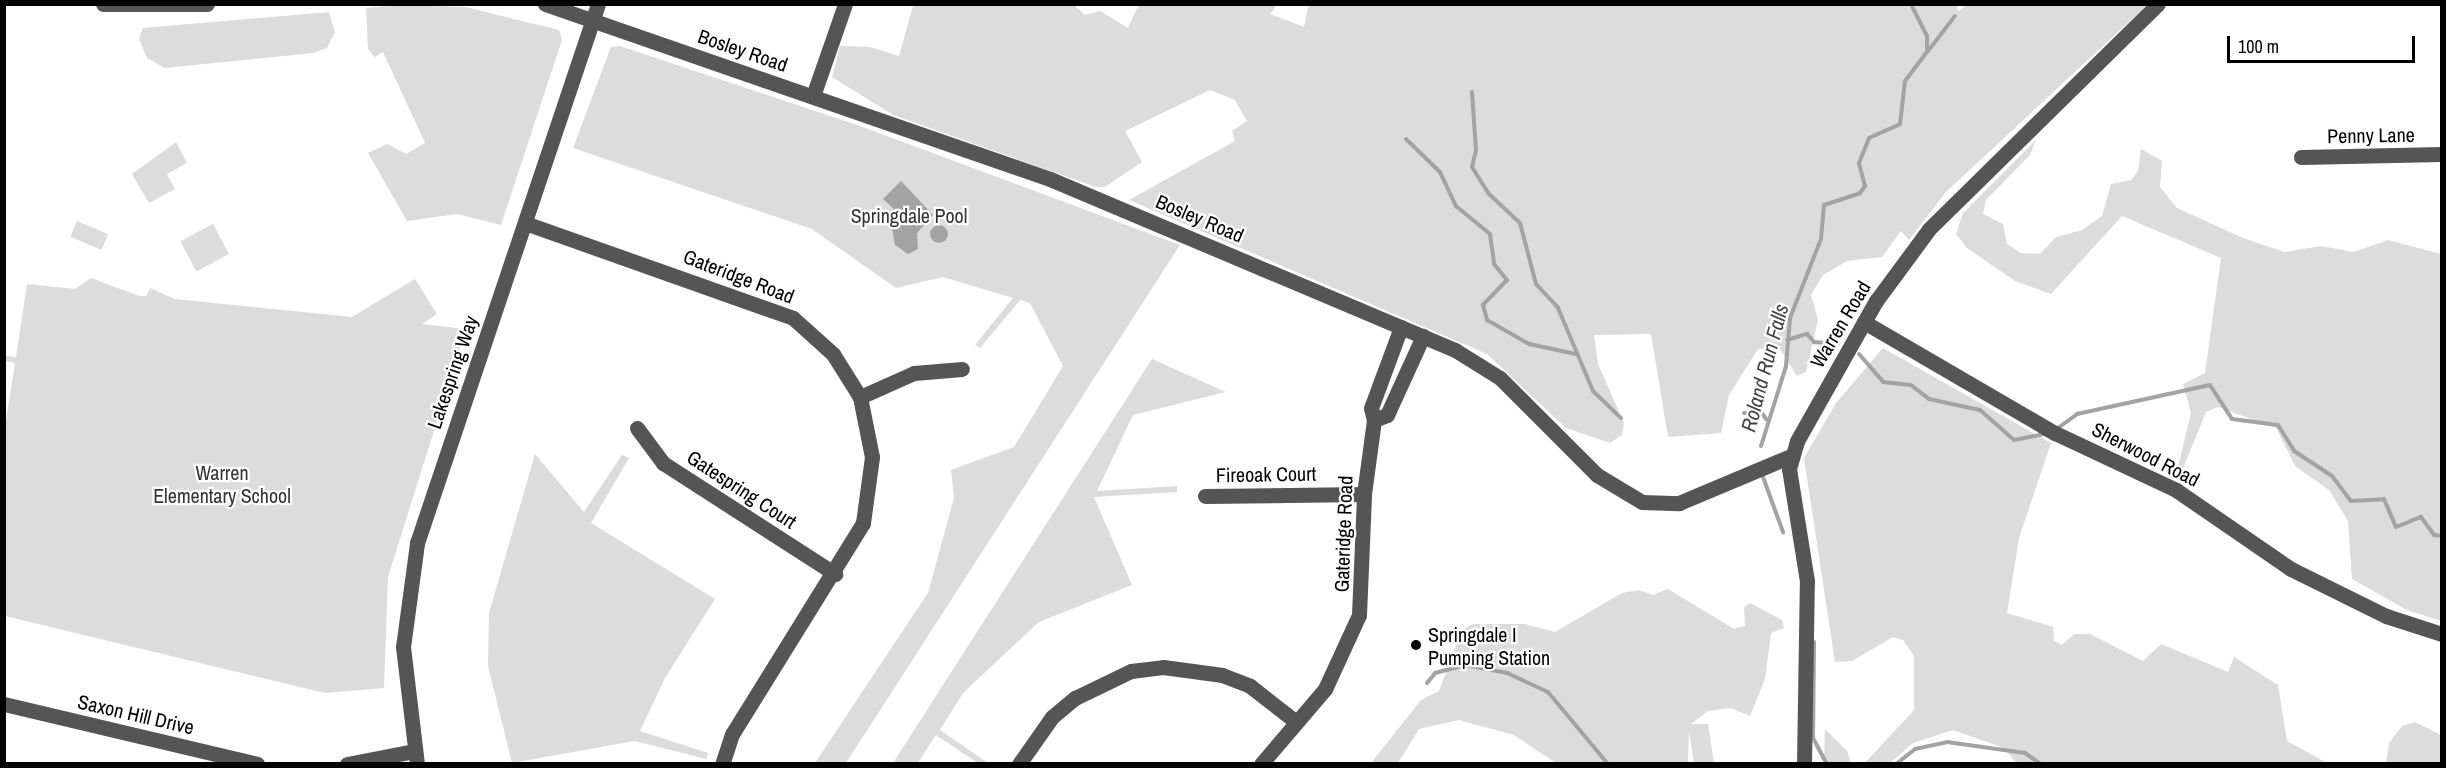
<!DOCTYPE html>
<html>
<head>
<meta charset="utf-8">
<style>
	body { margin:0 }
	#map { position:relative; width:2446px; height:768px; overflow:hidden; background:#fff; font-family:"Archivo Narrow",sans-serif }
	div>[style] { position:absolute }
	.green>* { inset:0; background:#dcdcdc; transform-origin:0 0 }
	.water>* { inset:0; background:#a3a3a3 }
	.round { border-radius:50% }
	.stream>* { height:4px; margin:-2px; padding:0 2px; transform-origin:2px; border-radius:2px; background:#a3a3a3 }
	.minor>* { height:15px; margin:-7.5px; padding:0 7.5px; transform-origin:7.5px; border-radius:7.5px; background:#555 }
	.dots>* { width:16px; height:16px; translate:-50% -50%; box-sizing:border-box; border:3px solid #fff; border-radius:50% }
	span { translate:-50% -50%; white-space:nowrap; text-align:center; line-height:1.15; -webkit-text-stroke:4.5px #fff; paint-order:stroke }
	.street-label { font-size:20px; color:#000 }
	.park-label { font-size:20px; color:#333 }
	.poi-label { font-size:20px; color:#000 }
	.left { translate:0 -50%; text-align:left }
	.water-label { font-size:21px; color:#444; font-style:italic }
	.frame { position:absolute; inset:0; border:6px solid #000; pointer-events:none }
	.scale { position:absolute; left:2227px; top:36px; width:188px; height:27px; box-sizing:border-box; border:3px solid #000; border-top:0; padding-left:8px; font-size:18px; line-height:21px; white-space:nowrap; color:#000; -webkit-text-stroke:4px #fff; paint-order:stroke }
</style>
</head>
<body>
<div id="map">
	<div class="green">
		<i style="clip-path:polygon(1139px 4px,1277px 5px,1270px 14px,1304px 27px,1309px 4px,1956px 4px,1959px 11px,1967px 4px,2147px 5px,1946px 192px,1909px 240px,1901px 231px,1882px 257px,1847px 261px,1823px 275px,1811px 295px,1818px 320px,1806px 372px,1797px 376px,1780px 349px,1758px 349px,1729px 395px,1721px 433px,1668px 437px,1651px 334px,1594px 335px,1598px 364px,1624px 423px,1622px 435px,1610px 443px,1566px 428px,1487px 354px,1129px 200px,1235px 141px,1232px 131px,1247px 121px,1235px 100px,1210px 90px,1125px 131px,1142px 162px,1105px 187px,1096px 187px,893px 115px,832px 77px,840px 46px,870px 47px,899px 56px,913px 6px,1074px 5px,1085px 15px,1100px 11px,1128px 28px)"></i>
		<i style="clip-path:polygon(399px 5px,466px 7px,559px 30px,562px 40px,501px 225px,457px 214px,407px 221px,368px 153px,387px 144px,406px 154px,425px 143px,383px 52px,375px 57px,368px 49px,366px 8px)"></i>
		<i style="clip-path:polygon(329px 12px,335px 32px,327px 48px,313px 53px,165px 68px,147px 58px,139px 39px,143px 28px)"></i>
		<i style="clip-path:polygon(620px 46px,860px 126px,1180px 245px,846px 763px,815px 763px,928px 593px,954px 498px,951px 470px,1014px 447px,1063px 366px,1030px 303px,1020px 300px,980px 348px,975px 345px,1013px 298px,943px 277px,896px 288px,812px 229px,573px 148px,611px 47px)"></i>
		<i style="clip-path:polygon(2036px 140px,2030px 155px,1986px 200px,1983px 214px,2003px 224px,2007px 244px,2021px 253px,2040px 254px,2056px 237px,2082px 230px,2102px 216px,2111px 184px,2131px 180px,2138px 171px,2141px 149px,2162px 161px,2160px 187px,2177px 208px,2243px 238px,2284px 252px,2321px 246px,2354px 252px,2388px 240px,2441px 254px,2441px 621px,2407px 610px,2352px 579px,2348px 521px,2329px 490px,2295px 466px,2276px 428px,2218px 407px,2206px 412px,2182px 471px,2178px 467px,2191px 413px,2183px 384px,2205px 373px,2221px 258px,2122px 216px,2051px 294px,2015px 281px,1967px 248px,1956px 234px,1963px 213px)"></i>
		<i style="clip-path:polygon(176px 142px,187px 163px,167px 174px,175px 189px,149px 203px,132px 174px)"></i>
		<i style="left:77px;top:221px;width:34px;height:17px;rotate:23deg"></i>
		<i style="left:213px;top:224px;width:34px;height:37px;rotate:62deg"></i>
		<i style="clip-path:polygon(91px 278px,139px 296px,146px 296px,150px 288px,175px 299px,352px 317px,415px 279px,437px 314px,422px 324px,466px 329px,388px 577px,384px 688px,325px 693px,5px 616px,5px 427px,15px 363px,5px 361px,5px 356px,16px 357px,27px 284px,75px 289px)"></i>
		<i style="clip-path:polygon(1883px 348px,2051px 443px,2019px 538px,2007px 613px,2053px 627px,2054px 641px,2062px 645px,2074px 634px,2090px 634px,2143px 661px,2161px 644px,2228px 672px,2234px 657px,2278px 685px,2287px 741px,2327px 763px,2016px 763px,2004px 748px,1953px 730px,1913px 743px,1890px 763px,1865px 763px,1914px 710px,1914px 656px,1903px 640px,1893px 637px,1852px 661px,1835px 662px,1804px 458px,1836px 403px)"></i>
		<i style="clip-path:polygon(1152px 359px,1226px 392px,1133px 415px,1097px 491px,1177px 486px,1177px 492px,1094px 497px,1132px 585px,1039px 622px,963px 693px,940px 730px,988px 763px,978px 763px,936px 735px,918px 763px,893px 763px)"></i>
		<i style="clip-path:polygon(535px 454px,584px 512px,622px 455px,629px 458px,591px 523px,715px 599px,665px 678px,640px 731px,708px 753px,706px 759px,635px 741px,512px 763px,488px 666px,489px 613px)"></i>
		<i style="clip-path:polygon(1668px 589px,1734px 629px,1745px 626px,1744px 607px,1750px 603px,1782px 620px,1784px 628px,1771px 633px,1765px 679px,1750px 716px,1731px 708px,1708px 711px,1691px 724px,1708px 724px,1714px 763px,1694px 763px,1689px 732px,1688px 763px,1556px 763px,1514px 735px,1459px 720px,1419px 729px,1398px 763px,1371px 763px,1421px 700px,1439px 691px,1462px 630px,1473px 624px,1525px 624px,1555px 632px,1622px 593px,1639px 590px,1653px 595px)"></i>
		<i style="clip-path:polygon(2415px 722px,2441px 735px,2441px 763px,2386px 763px,2389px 743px,2402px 726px)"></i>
		<i style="clip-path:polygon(1825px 729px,1847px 751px,1851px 763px,1824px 763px)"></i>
	</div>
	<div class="water">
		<i style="clip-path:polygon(901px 181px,933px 215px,917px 233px,918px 249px,908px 254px,895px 245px,891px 223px,900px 215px,883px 199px)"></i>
		<i class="round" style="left:930px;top:225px;width:18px;height:18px"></i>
	</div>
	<div class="stream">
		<i style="left:1928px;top:51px;width:44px;rotate:-52.4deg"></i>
		<i style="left:1472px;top:92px;width:58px;rotate:86.1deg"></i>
		<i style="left:1476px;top:150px;width:17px;rotate:103deg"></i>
		<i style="left:1472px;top:167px;width:31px;rotate:58deg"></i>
		<i style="left:1488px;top:193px;width:44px;rotate:43.2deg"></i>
		<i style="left:1520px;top:223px;width:63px;rotate:75.3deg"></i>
		<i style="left:1536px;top:284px;width:33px;rotate:47deg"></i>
		<i style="left:1558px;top:308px;width:90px;rotate:67.1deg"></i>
		<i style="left:1593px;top:391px;width:39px;rotate:44deg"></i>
		<i style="left:1406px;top:139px;width:47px;rotate:44.1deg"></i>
		<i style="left:1440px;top:172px;width:38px;rotate:65deg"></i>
		<i style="left:1456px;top:206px;width:44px;rotate:39.5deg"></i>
		<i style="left:1490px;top:234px;width:30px;rotate:82deg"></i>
		<i style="left:1494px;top:264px;width:21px;rotate:51deg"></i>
		<i style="left:1507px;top:280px;width:35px;rotate:134deg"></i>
		<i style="left:1483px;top:305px;width:16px;rotate:75deg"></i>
		<i style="left:1487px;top:320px;width:48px;rotate:29.7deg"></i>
		<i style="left:1529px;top:344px;width:48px;rotate:12deg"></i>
		<i style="left:1787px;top:340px;width:21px;rotate:-17deg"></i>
		<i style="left:1807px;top:334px;width:11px;rotate:49deg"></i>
		<i style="left:1814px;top:342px;width:24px;rotate:5deg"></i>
		<i style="left:1859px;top:354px;width:37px;rotate:49deg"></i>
		<i style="left:1883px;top:382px;width:28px;rotate:6deg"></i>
		<i style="left:1911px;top:385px;width:23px;rotate:38deg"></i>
		<i style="left:1929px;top:399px;width:52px;rotate:12.2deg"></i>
		<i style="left:1980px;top:410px;width:45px;rotate:41.4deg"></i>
		<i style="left:2014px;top:440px;width:31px;rotate:-11deg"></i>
		<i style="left:1744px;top:413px;width:17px;rotate:-3deg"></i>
		<i style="left:1761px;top:412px;width:9px;rotate:54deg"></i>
		<i style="left:2058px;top:428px;width:24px;rotate:-36deg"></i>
		<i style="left:2077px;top:414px;width:136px;rotate:-12.3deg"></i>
		<i style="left:2210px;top:385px;width:40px;rotate:57.1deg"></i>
		<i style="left:2232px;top:419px;width:46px;rotate:7.4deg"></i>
		<i style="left:2278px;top:425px;width:31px;rotate:58deg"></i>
		<i style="left:2294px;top:451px;width:45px;rotate:33.3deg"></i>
		<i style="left:2332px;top:476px;width:31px;rotate:53deg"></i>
		<i style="left:2351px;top:501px;width:33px;rotate:-3deg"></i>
		<i style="left:2384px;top:499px;width:30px;rotate:67deg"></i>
		<i style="left:2396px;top:527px;width:27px;rotate:-22deg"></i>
		<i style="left:2421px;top:517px;width:22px;rotate:54deg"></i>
		<i style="left:2434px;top:535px;width:8px;rotate:7deg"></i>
		<i style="left:1761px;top:446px;width:84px;rotate:-72.6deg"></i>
		<i style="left:1786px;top:366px;width:48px;rotate:-85.2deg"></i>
		<i style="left:1790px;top:318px;width:85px;rotate:-68.6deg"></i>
		<i style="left:1821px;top:239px;width:34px;rotate:-85deg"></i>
		<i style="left:1824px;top:205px;width:38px;rotate:-18deg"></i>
		<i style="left:1860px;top:193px;width:9px;rotate:-54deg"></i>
		<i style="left:1865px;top:186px;width:24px;rotate:-105deg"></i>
		<i style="left:1859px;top:163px;width:27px;rotate:-68deg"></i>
		<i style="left:1869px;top:138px;width:34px;rotate:-24deg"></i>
		<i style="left:1900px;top:124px;width:43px;rotate:-83.4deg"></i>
		<i style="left:1905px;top:81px;width:36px;rotate:-53deg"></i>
		<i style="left:1927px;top:52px;width:16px;rotate:-90deg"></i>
		<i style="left:1927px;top:36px;width:36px;rotate:-117deg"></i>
		<i style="left:1763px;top:477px;width:59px;rotate:70deg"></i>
		<i style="left:1814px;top:642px;width:96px;rotate:90.6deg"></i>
		<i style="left:1813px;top:738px;width:30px;rotate:62deg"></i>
		<i style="left:1427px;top:683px;width:13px;rotate:-51deg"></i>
		<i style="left:1435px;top:673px;width:31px;rotate:-15deg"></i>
		<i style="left:1465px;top:665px;width:43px;rotate:10.8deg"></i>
		<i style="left:1507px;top:673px;width:45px;rotate:24.9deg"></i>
		<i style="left:1548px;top:692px;width:94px;rotate:50.2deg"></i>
		<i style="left:1896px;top:764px;width:24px;rotate:-38deg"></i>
		<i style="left:1915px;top:749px;width:33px;rotate:-12deg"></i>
		<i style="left:1947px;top:742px;width:79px;rotate:8deg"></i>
		<i style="left:2025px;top:753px;width:19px;rotate:35deg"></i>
	</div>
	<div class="minor">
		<i style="left:103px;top:4px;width:104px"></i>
		<i style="left:545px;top:4px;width:534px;rotate:19.11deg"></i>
		<i style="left:1050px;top:179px;width:440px;rotate:22.9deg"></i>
		<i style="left:1455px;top:350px;width:53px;rotate:31.9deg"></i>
		<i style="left:1500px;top:378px;width:137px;rotate:45deg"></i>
		<i style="left:1597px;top:475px;width:52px;rotate:31deg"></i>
		<i style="left:1642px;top:502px;width:37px;rotate:2deg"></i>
		<i style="left:1679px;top:503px;width:121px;rotate:-22.8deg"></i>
		<i style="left:813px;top:96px;width:97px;rotate:-70.8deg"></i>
		<i style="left:2301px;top:157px;width:141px;rotate:-1.2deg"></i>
		<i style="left:525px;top:223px;width:284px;rotate:19.5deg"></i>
		<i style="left:793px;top:318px;width:54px;rotate:42deg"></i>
		<i style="left:833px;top:354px;width:51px;rotate:57.9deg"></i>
		<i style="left:860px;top:397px;width:61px;rotate:78.7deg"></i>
		<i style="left:872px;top:457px;width:67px;rotate:97.8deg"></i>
		<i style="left:863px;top:523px;width:248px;rotate:121.8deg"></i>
		<i style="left:732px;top:734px;width:32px;rotate:108deg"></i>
		<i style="left:1864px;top:322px;width:221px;rotate:30.2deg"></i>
		<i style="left:2055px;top:433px;width:134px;rotate:25.2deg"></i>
		<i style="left:2176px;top:490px;width:140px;rotate:34.5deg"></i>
		<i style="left:2291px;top:569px;width:106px;rotate:26.3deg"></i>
		<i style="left:2386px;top:616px;width:59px;rotate:17.8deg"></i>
		<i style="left:1401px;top:327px;width:86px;rotate:110.3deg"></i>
		<i style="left:1371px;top:408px;width:12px;rotate:76deg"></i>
		<i style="left:1374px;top:420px;width:14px;rotate:-21deg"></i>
		<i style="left:1387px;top:415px;width:87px;rotate:-65.5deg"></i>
		<i style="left:860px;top:397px;width:59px;rotate:-24deg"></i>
		<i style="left:914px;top:373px;width:48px;rotate:-4.8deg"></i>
		<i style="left:637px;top:428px;width:44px;rotate:53.4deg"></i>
		<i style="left:663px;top:463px;width:205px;rotate:32.8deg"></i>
		<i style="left:1205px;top:496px;width:159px;rotate:-0.7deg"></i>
		<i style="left:4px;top:704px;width:260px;rotate:13.3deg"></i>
		<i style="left:347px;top:764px;width:68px;rotate:-11deg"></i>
		<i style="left:417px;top:764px;width:118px;rotate:-96.8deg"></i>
		<i style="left:403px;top:647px;width:105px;rotate:-82.3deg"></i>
		<i style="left:417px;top:543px;width:569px;rotate:-71.44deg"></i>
		<i style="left:1019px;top:764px;width:57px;rotate:-54.9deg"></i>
		<i style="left:1052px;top:717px;width:30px;rotate:-40deg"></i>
		<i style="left:1075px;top:698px;width:62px;rotate:-25.7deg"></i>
		<i style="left:1131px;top:671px;width:32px;rotate:-7deg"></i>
		<i style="left:1163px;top:667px;width:60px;rotate:7.7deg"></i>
		<i style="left:1222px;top:675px;width:30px;rotate:21deg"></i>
		<i style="left:1250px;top:686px;width:58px;rotate:38deg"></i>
		<i style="left:1261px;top:764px;width:99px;rotate:-49.5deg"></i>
		<i style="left:1325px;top:689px;width:81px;rotate:-65.3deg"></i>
		<i style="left:1359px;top:615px;width:121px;rotate:-87.6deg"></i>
		<i style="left:1364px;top:494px;width:75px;rotate:-82.3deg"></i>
		<i style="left:1804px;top:764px;width:183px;rotate:-89.1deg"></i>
		<i style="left:1807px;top:581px;width:113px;rotate:-99.1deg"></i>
		<i style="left:1789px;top:469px;width:29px;rotate:-74deg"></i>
		<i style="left:1797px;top:441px;width:161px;rotate:-60.6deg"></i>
		<i style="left:1876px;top:301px;width:89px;rotate:-53.6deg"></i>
		<i style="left:1929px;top:229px;width:321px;rotate:-44.5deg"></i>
	</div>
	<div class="dots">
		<i style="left:1416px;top:645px;background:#000"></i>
	</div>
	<div class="street-label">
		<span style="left:743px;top:50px;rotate:19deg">Bosley Road</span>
		<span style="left:2371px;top:135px;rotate:-1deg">Penny Lane</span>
		<span style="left:1200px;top:218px;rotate:23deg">Bosley Road</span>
		<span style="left:739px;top:276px;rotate:21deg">Gateridge Road</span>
		<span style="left:1840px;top:324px;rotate:-59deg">Warren Road</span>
		<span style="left:452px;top:372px;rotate:-71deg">Lakespring Way</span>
		<span style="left:2146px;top:454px;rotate:27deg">Sherwood Road</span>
		<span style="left:1266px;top:474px;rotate:-1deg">Fireoak Court</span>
		<span style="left:742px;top:489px;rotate:33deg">Gatespring Court</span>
		<span style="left:1343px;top:534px;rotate:-88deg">Gateridge Road</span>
		<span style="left:136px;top:714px;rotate:13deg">Saxon Hill Drive</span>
	</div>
	<div class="park-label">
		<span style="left:909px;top:215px">Springdale Pool</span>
		<span style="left:222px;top:484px">Warren<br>Elementary School</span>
	</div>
	<div class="poi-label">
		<span class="left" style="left:1428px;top:646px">Springdale I<br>Pumping Station</span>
	</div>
	<div class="water-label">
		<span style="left:1765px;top:368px;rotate:-75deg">Roland Run Falls</span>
	</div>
	<div class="frame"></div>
	<div class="scale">100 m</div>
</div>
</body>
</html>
